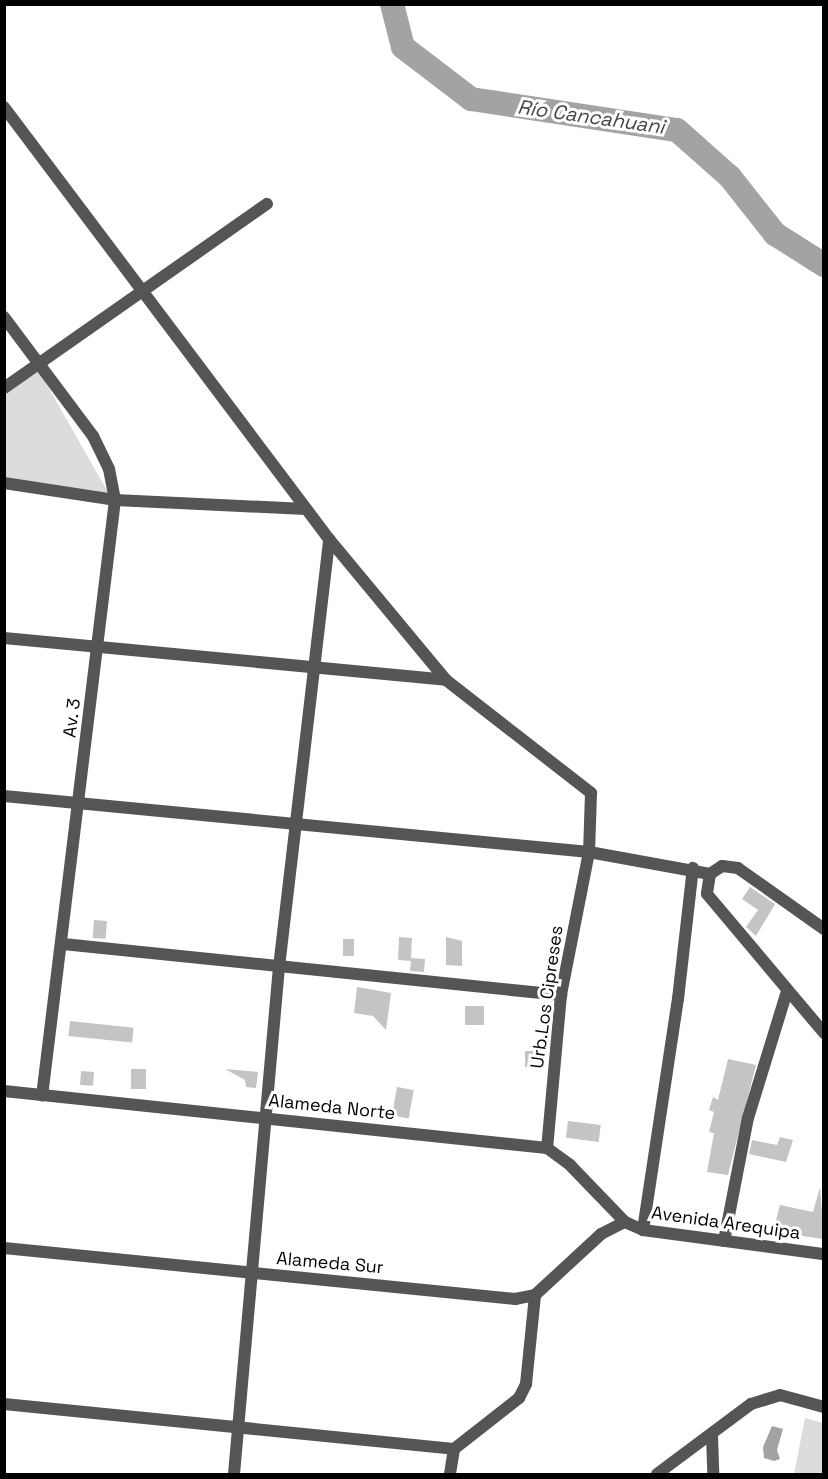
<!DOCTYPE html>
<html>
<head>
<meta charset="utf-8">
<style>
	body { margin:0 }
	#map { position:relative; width:828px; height:1479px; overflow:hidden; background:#fff; font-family:"Space Grotesk",sans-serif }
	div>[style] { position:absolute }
	.green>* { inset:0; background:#dcdcdc }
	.water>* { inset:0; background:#a3a3a3 }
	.river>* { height:24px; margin:-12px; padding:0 12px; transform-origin:12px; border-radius:12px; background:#a3a3a3 }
	.building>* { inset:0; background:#c4c4c4; transform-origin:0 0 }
	.minor>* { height:12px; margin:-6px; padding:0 6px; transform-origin:6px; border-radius:6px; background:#555 }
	span { translate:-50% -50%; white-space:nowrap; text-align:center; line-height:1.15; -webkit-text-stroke:6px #fff; paint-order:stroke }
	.street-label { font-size:18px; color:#000 }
	.water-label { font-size:20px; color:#444; font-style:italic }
	.frame { position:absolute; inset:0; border:6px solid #000; pointer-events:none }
</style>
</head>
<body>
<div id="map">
	<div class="green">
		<i style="clip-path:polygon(39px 371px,109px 494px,5px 477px,4px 395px)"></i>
		<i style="clip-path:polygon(805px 1418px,823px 1423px,823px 1474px,794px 1474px)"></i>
	</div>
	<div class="water">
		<i style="clip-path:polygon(772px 1426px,783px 1429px,777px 1450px,780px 1459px,774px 1461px,764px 1458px,763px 1447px)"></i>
	</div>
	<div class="river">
		<i style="left:392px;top:4px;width:44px;rotate:75.7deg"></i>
		<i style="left:403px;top:47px;width:86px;rotate:37.4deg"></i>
		<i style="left:471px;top:99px;width:208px;rotate:8.6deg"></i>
		<i style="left:677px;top:130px;width:71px;rotate:41.6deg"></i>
		<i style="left:730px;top:177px;width:73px;rotate:51.7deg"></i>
		<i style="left:775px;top:234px;width:58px;rotate:32.3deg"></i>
	</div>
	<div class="building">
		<i style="clip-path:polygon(750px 887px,775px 904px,756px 936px,746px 927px,758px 910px,742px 899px)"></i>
		<i style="left:94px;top:920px;width:13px;height:18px;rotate:4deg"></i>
		<i style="clip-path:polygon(399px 937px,412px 938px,411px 958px,425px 959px,424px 972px,410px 971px,411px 961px,398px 960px)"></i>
		<i style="clip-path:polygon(446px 937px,462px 941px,462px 966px,446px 965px)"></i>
		<i style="left:343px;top:939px;width:11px;height:17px"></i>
		<i style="clip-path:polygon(357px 987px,391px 993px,386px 1030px,373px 1016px,354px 1013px)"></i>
		<i style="left:465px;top:1006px;width:19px;height:19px"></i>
		<i style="left:70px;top:1021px;width:64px;height:15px;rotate:6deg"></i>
		<i style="left:525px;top:1051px;width:19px;height:16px"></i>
		<i style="clip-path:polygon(728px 1059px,756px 1065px,728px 1175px,707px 1172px,714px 1133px,709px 1132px,714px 1112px,709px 1110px,713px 1097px,718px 1100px)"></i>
		<i style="left:131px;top:1069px;width:15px;height:20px"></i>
		<i style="clip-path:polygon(225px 1069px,258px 1072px,256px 1088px,246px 1087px,245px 1080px)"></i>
		<i style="left:81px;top:1071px;width:13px;height:14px;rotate:4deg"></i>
		<i style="left:397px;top:1087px;width:17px;height:29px;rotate:10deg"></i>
		<i style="left:568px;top:1121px;width:33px;height:17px;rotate:7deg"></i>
		<i style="clip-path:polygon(780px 1137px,793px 1140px,786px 1162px,749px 1154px,752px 1140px,777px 1145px)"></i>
		<i style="clip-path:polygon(820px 1187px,824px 1239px,773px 1232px,780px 1205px,813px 1212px)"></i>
	</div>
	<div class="minor">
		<i style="left:4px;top:107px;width:541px;rotate:53.05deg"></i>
		<i style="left:329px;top:539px;width:183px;rotate:50.3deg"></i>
		<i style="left:446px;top:680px;width:184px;rotate:37.9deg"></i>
		<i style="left:591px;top:793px;width:59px;rotate:91.9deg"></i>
		<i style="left:589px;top:852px;width:146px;rotate:101.1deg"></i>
		<i style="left:561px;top:995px;width:154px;rotate:95.2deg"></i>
		<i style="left:4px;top:317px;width:149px;rotate:53.2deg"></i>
		<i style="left:93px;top:436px;width:37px;rotate:64deg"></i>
		<i style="left:109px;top:469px;width:32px;rotate:79deg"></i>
		<i style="left:115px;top:500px;width:600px;rotate:96.98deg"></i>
		<i style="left:4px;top:388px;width:321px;rotate:-35deg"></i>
		<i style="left:4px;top:483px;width:112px;rotate:8.7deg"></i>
		<i style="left:115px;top:500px;width:191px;rotate:2.7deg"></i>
		<i style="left:4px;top:638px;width:444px;rotate:5.4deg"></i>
		<i style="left:4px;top:796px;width:588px;rotate:5.47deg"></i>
		<i style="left:589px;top:852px;width:123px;rotate:10.3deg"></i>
		<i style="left:824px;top:929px;width:105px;rotate:-144.7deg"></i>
		<i style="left:738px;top:868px;width:16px;rotate:-173deg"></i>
		<i style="left:722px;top:866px;width:14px;rotate:146deg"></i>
		<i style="left:710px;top:874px;width:20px;rotate:99deg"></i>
		<i style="left:707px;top:894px;width:182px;rotate:49.9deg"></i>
		<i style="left:63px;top:944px;width:501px;rotate:5.85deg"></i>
		<i style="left:4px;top:1091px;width:546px;rotate:5.99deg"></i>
		<i style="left:547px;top:1148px;width:29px;rotate:36deg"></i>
		<i style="left:570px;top:1165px;width:79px;rotate:46deg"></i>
		<i style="left:625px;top:1222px;width:20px;rotate:24deg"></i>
		<i style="left:643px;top:1230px;width:183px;rotate:7.6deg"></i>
		<i style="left:643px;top:1230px;width:234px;rotate:-81.4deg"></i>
		<i style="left:678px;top:999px;width:132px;rotate:-83.5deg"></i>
		<i style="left:724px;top:1241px;width:125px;rotate:-79deg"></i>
		<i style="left:748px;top:1118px;width:133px;rotate:-72.9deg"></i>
		<i style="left:4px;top:1248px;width:514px;rotate:5.7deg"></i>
		<i style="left:515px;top:1299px;width:20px;rotate:-11deg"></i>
		<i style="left:535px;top:1295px;width:90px;rotate:-42.7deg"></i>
		<i style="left:601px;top:1234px;width:27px;rotate:-27deg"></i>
		<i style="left:4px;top:1404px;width:452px;rotate:5.7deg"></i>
		<i style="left:712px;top:1436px;width:38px;rotate:88deg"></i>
		<i style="left:234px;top:1474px;width:509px;rotate:-84.93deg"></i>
		<i style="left:279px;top:967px;width:431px;rotate:-83.3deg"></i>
		<i style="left:450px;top:1474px;width:25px;rotate:-81deg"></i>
		<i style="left:454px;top:1449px;width:83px;rotate:-38.1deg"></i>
		<i style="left:519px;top:1398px;width:16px;rotate:-63deg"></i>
		<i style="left:526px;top:1384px;width:89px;rotate:-84.2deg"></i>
		<i style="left:657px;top:1474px;width:117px;rotate:-36.7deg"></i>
		<i style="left:751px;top:1404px;width:30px;rotate:-17deg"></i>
		<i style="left:780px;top:1395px;width:46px;rotate:15.3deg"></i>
	</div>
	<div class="street-label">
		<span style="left:72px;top:718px;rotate:-83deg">Av. 3</span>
		<span style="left:547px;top:997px;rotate:-82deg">Urb.Los Cipreses</span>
		<span style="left:332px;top:1107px;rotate:6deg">Alameda Norte</span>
		<span style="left:726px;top:1223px;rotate:8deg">Avenida Arequipa</span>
		<span style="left:330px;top:1263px;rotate:5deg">Alameda Sur</span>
	</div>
	<div class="water-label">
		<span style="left:591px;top:117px;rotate:8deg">Río Cancahuani</span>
	</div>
	<div class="frame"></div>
</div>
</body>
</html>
